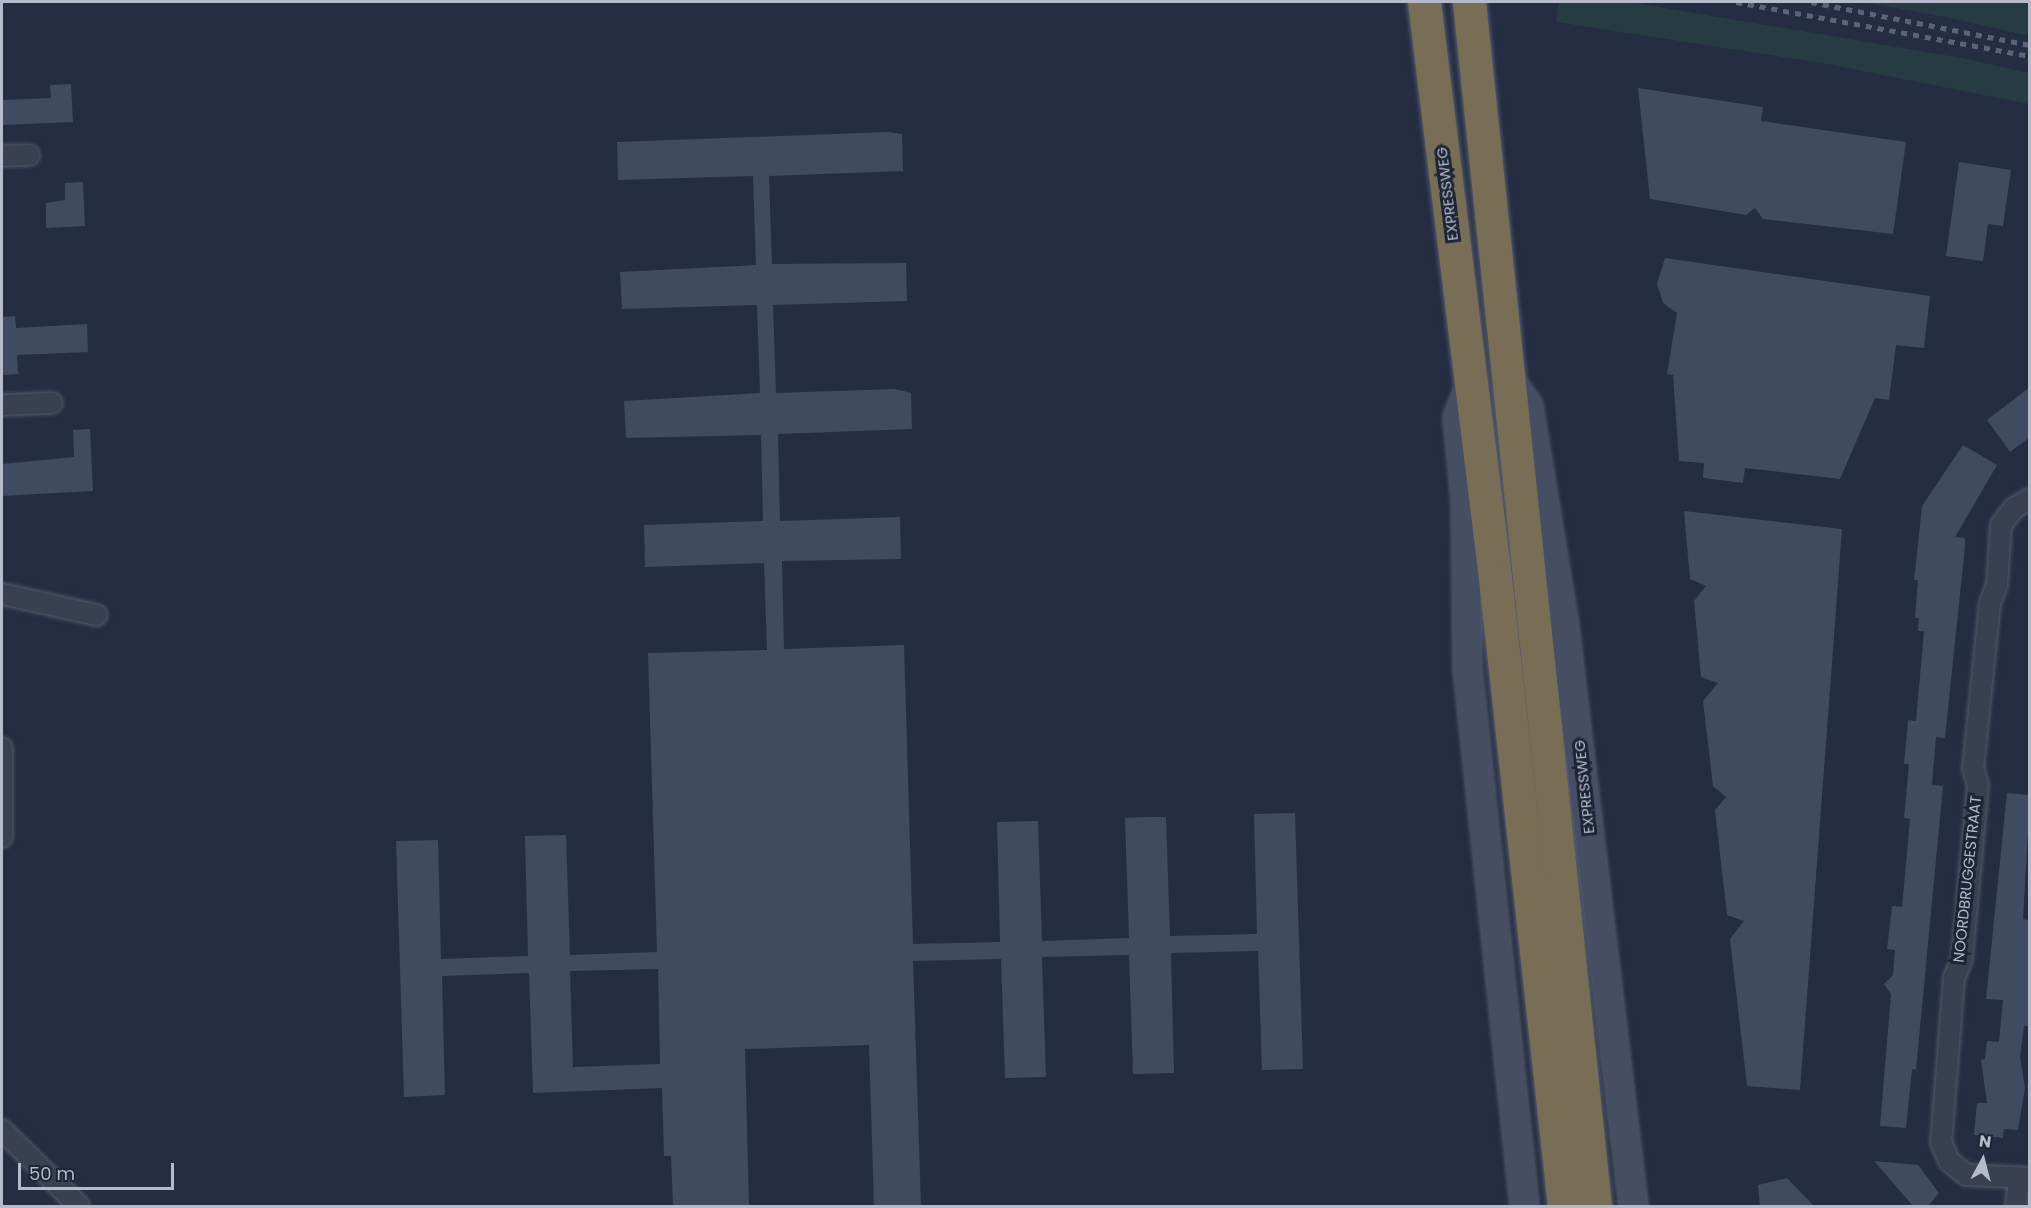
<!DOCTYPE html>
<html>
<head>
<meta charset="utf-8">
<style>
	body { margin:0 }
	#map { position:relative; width:2031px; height:1208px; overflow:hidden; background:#242d41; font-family:Poppins,sans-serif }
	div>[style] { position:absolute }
	.green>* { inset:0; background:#263c42 }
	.building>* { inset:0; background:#404b61 }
	.roads { filter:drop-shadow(0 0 2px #535b6b) drop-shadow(0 0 2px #535b6b) }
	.street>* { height:20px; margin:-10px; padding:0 10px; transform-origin:10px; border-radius:10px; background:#384051 }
	.secondary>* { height:27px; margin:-13.5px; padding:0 13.5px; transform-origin:13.5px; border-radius:13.5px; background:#464e64 }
	.highway>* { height:33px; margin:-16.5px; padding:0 16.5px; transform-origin:16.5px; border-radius:16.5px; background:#786e55 }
	.rail>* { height:4.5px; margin-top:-2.25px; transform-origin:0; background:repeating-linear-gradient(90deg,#5a6378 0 6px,transparent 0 12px) }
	span { translate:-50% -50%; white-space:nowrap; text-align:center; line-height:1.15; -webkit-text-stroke:6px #1d2536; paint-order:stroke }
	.street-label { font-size:15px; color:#b5bbcb }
	.frame { position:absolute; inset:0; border:3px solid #b5bbcb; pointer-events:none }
	.north { position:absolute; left:1953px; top:1130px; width:60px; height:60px; -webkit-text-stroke:4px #1d2536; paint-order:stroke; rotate:7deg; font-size:16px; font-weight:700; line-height:24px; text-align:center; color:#b5bbcb }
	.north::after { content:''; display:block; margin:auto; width:21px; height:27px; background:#b5bbcb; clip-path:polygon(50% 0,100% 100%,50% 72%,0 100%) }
	.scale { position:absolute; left:18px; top:1163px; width:156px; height:27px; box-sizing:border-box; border:3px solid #b5bbcb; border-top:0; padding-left:8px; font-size:18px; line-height:21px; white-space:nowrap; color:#b5bbcb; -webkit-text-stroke:4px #1d2536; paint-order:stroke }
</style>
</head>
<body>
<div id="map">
	<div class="green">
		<i style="clip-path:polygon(1559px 2px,1629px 2px,1962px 58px,2029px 73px,2029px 104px,1822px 63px,1556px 22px)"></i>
		<i style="clip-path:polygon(1862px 2px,2029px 2px,2029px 36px,1946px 17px)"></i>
	</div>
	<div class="building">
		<i style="clip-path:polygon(71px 84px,73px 122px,2px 125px,2px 100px,51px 98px,50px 85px)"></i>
		<i style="clip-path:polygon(1638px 88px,1763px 107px,1761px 121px,1906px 142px,1893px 234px,1763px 219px,1755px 208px,1746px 215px,1650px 199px)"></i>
		<i style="clip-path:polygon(evenodd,888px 132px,902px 134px,903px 171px,769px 176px,772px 264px,906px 263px,907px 301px,773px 305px,776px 393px,895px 389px,911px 393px,912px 429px,778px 434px,780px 521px,900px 517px,901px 559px,782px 561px,784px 649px,904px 645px,913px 944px,1000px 942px,997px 822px,1038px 821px,1042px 941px,1129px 938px,1125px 818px,1147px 817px,1166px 817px,1170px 936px,1257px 934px,1254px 814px,1295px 813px,1303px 1069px,1262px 1070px,1258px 951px,1171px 953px,1174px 1073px,1133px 1074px,1129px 955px,1042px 957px,1046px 1077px,1005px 1078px,1001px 959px,913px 961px,921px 1206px,874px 1206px,869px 1045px,745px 1049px,749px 1206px,673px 1206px,671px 1156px,664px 1156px,662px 1088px,533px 1093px,529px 973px,442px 976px,445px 1095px,404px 1097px,396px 841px,438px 840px,441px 959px,528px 956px,525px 836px,566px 835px,570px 955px,657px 952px,648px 653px,767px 650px,764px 563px,645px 567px,644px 525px,763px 521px,761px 435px,626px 438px,624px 401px,760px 393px,757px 305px,622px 309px,620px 272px,756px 265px,753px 176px,618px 180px,617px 142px,888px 132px,658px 969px,660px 1064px,573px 1067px,570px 971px,658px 969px)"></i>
		<i style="clip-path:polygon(1959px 162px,2011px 170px,2003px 226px,1988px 224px,1983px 261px,1946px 256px)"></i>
		<i style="clip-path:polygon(83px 182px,85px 226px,46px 228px,46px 203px,65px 200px,65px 183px)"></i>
		<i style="clip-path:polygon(1665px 258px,1930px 296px,1924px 348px,1896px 345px,1889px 400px,1875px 398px,1840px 479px,1745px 468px,1743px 483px,1703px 478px,1704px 463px,1679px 461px,1673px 375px,1667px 374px,1677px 313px,1663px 303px,1657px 284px)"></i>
		<i style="clip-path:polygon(15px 316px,16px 328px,87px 324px,88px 352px,17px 355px,18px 374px,2px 375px,2px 317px)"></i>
		<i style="clip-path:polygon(2030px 387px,2030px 437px,2010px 452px,1987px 420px)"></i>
		<i style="clip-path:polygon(90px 429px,93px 491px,2px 496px,2px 464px,74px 457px,73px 430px)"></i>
		<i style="clip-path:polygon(1963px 445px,1997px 465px,1955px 537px,1965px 538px,1965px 546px,1945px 738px,1936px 737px,1932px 785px,1943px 786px,1916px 1070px,1912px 1069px,1906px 1128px,1880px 1126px,1891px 994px,1884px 984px,1893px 975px,1895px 950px,1887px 949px,1892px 906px,1902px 907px,1910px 819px,1904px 818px,1909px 764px,1904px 764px,1908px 720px,1916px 721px,1924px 631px,1918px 631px,1919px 618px,1915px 618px,1918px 580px,1914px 580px,1922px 506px)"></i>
		<i style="clip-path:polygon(1684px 511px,1842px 529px,1800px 1090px,1747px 1086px,1730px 939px,1744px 921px,1727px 915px,1715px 810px,1726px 797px,1713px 786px,1703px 701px,1718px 683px,1701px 677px,1694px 601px,1706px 586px,1690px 579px)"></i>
		<i style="clip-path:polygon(2007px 793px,2030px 795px,2023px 919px,2028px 920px,2030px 1026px,2024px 1026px,2020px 1057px,2025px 1088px,2018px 1130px,2004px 1129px,2003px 1138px,1974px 1135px,1977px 1103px,1987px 1103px,1981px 1060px,1985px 1059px,1987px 1041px,1999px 1042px,2003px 1000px,1986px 999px)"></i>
		<i style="clip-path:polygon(1874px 1161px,1918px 1165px,1939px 1193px,1928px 1206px,1913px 1206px)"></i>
		<i style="clip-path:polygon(1787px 1178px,1814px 1206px,1760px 1206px,1758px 1185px)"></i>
	</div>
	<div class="roads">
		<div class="street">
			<i style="left:2px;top:156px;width:27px;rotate:-2deg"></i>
			<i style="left:2px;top:405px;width:50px;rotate:-2.3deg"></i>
			<i style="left:2030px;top:499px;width:18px;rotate:151deg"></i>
			<i style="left:2014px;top:508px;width:21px;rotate:127deg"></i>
			<i style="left:2001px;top:525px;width:60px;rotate:93.8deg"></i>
			<i style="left:1997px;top:585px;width:18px;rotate:112deg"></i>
			<i style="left:1990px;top:602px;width:167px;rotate:95.8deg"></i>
			<i style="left:1973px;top:768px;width:18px;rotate:74deg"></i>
			<i style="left:1978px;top:785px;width:175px;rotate:95.3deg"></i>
			<i style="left:1962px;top:959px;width:21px;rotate:113deg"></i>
			<i style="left:1954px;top:978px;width:165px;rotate:94.5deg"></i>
			<i style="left:1941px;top:1142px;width:21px;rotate:67deg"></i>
			<i style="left:1949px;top:1161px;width:22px;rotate:39deg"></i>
			<i style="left:1966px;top:1175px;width:64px;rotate:2.7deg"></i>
			<i style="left:2px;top:594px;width:97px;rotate:12.5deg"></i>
			<i style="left:2px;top:748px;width:89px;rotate:90deg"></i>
			<i style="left:2px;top:1130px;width:108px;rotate:44.6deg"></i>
			<i style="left:2016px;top:1206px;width:28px;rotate:-84deg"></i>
		</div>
		<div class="secondary">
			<i style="left:1507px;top:376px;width:37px;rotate:55deg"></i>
			<i style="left:1528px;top:406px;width:224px;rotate:80.7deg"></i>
			<i style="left:1564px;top:627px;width:583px;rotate:83.2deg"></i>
			<i style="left:1469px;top:386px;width:33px;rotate:111deg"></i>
			<i style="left:1457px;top:417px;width:81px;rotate:84.4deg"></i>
			<i style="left:1465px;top:498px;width:169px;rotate:89.3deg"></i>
			<i style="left:1467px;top:667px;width:542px;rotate:83.96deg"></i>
		</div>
		<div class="highway">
			<i style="left:1424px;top:2px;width:580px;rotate:82.97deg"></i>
			<i style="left:1495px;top:578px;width:632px;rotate:83.73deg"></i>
			<i style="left:1469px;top:2px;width:1211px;rotate:84.03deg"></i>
		</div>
	</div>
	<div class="rail">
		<i style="left:1736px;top:2px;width:299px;rotate:10.4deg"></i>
		<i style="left:1811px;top:2px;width:223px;rotate:11.1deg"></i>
	</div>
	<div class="street-label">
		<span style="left:1447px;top:194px;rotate:-97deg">EXPRESSWEG</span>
		<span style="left:1584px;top:787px;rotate:-96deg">EXPRESSWEG</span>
		<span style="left:1967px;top:879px;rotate:-84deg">NOORDBRUGGESTRAAT</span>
	</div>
	<div class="frame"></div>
	<div class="north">N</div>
	<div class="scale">50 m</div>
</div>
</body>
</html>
